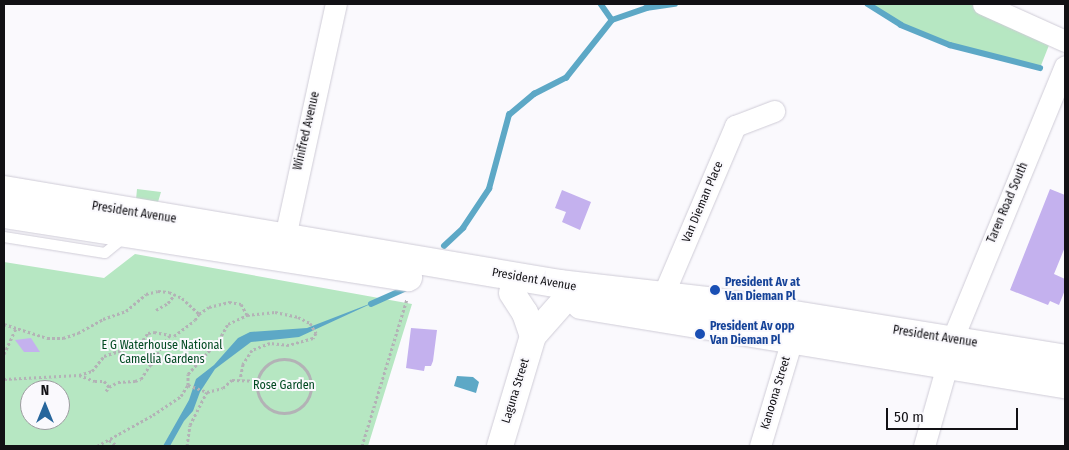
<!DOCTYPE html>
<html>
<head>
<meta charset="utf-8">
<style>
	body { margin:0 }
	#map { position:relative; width:1069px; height:450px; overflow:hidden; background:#faf9fd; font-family:"Fira Sans Condensed",sans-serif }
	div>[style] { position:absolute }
	.green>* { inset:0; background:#b6e7c2 }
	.water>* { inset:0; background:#5da8c6 }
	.stream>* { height:5.5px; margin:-2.75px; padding:0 2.75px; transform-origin:2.75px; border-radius:2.75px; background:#5da8c6 }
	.building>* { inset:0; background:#c4b1ee }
	.path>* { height:3px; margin-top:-1.5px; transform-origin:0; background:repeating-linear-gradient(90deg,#b3b2b6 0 2.5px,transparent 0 5px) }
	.path>.ring { margin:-1.5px; padding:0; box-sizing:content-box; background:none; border:3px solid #b3b2b6; border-radius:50% }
	.roads { filter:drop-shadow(0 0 1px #cfccd7) drop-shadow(0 0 1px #cfccd7) }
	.service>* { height:10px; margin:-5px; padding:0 5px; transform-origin:5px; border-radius:5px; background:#fff }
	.minor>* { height:21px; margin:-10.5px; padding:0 10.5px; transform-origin:10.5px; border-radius:10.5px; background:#fff }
	.tertiary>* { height:26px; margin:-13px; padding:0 13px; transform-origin:13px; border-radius:13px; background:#fff }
	.secondary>* { height:28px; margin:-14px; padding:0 14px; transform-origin:14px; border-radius:14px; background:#fff }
	.dots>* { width:14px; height:14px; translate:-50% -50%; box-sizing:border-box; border:2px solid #faf9fd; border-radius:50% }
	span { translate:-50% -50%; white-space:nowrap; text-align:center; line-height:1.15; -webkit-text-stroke:4px #faf9fd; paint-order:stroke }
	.street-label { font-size:12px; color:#121115 }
	.transit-label { font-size:12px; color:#164399; font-weight:700 }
	.left { translate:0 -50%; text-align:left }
	.park-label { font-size:12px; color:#014921 }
	.frame { position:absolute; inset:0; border:5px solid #121115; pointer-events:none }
	.north { position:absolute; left:20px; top:380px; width:50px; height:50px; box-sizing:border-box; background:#faf9fd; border:1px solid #9d9ca0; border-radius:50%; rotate:0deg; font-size:14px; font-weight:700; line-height:20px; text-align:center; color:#121115 }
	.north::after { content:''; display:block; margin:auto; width:18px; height:22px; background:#27669c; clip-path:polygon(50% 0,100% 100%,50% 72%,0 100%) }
	.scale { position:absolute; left:886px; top:408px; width:132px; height:22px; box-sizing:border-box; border:2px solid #121115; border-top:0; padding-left:6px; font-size:15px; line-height:18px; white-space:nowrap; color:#121115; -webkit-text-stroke:4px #faf9fd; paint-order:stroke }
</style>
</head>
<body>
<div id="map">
	<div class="green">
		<i style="clip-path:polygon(868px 4px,983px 4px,1053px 35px,1040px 68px,950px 45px,901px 25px)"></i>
		<i style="clip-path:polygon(137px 189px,161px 192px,158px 202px,136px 200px)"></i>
		<i style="clip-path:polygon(evenodd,135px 254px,412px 304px,368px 446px,4px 446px,4px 262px,104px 278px,135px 254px,30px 390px,60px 390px,60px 420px,30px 420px,30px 390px)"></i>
	</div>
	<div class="water">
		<i style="clip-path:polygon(377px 301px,299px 337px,251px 342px,215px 369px,200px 392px,193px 411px,184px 421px,170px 446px,163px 446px,189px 400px,196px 379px,214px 365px,238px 338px,250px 332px,307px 328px)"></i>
		<i style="clip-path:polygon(457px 376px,473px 377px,479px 382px,476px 393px,454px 386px)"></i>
	</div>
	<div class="stream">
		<i style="left:601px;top:4px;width:19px;rotate:55deg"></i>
		<i style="left:868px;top:4px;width:39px;rotate:32deg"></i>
		<i style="left:901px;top:25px;width:53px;rotate:22.2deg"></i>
		<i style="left:950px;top:45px;width:93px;rotate:14.3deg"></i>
		<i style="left:444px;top:246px;width:26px;rotate:-43deg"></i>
		<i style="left:463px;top:228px;width:47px;rotate:-56.3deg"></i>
		<i style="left:489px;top:189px;width:77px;rotate:-74.9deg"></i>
		<i style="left:509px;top:115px;width:33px;rotate:-40deg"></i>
		<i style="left:534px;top:94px;width:36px;rotate:-27deg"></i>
		<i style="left:566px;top:78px;width:74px;rotate:-51.6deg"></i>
		<i style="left:612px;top:20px;width:36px;rotate:-19deg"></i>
		<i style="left:646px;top:8px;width:29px;rotate:-8deg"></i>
		<i style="left:371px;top:304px;width:36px;rotate:-24deg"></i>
	</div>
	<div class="building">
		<i style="clip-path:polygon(1050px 189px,1065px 195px,1065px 247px,1054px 274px,1065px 279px,1065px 290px,1059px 305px,1050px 301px,1048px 305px,1010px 290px)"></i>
		<i style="clip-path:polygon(562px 190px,591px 202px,580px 230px,562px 222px,566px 212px,555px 208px)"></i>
		<i style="clip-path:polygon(411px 328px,437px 330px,433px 361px,431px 366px,425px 366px,424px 371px,406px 368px)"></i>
		<i style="clip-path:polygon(31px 338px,40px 352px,24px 352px,15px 340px)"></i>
	</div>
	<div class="path">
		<i style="left:156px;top:310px;width:14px;rotate:-30deg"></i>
		<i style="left:168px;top:303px;width:11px;rotate:-52deg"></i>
		<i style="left:4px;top:324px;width:45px;rotate:18deg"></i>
		<i style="left:47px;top:338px;width:16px"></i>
		<i style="left:63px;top:338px;width:16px;rotate:-18deg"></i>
		<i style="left:78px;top:333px;width:29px;rotate:-29deg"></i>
		<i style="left:103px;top:319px;width:24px;rotate:-19deg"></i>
		<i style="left:126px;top:311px;width:26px;rotate:-40deg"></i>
		<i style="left:146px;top:294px;width:12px;rotate:-14deg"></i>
		<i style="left:158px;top:291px;width:11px;rotate:5deg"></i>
		<i style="left:169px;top:292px;width:14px;rotate:25deg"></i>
		<i style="left:182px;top:298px;width:23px;rotate:43deg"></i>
		<i style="left:4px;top:354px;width:29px;rotate:-65deg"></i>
		<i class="ring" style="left:257px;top:359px;width:51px;height:51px"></i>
		<i style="left:79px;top:375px;width:14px;rotate:-17deg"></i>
		<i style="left:92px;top:371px;width:19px;rotate:-51deg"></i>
		<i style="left:104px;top:356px;width:38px;rotate:-18deg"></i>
		<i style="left:140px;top:344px;width:14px;rotate:-54deg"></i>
		<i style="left:148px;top:333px;width:6px;rotate:-9deg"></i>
		<i style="left:154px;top:332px;width:20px;rotate:11deg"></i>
		<i style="left:174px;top:336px;width:26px;rotate:-37deg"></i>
		<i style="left:195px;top:320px;width:7px;rotate:-56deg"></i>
		<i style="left:199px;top:314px;width:12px;rotate:-35deg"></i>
		<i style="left:209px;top:307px;width:21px;rotate:-14deg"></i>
		<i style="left:229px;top:302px;width:12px;rotate:9deg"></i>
		<i style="left:241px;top:304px;width:13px;rotate:61deg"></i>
		<i style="left:247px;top:315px;width:28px;rotate:-6deg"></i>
		<i style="left:275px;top:312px;width:24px;rotate:12deg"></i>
		<i style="left:298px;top:317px;width:13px;rotate:27deg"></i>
		<i style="left:310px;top:323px;width:12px;rotate:59deg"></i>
		<i style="left:316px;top:333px;width:6px;rotate:121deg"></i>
		<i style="left:313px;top:338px;width:25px;rotate:164deg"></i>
		<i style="left:289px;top:345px;width:19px;rotate:-174deg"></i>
		<i style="left:270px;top:343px;width:19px;rotate:159deg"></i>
		<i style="left:252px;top:350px;width:17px;rotate:123deg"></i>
		<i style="left:243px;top:364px;width:15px;rotate:101deg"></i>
		<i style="left:4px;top:379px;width:75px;rotate:-3.1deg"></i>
		<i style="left:79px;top:375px;width:17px;rotate:21deg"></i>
		<i style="left:95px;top:381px;width:9px"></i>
		<i style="left:104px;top:381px;width:8px;rotate:50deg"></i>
		<i style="left:109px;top:387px;width:10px;rotate:-29deg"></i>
		<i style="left:118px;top:382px;width:17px;rotate:-3deg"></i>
		<i style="left:135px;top:381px;width:6px;rotate:-18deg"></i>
		<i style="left:141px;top:379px;width:17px;rotate:-57deg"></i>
		<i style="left:150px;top:365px;width:6px;rotate:-31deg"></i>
		<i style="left:155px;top:362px;width:8px;rotate:-76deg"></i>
		<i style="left:157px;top:354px;width:22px;rotate:-56deg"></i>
		<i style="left:188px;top:385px;width:20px;rotate:20deg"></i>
		<i style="left:207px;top:392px;width:16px;rotate:-14deg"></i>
		<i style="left:223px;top:388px;width:12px;rotate:-42deg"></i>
		<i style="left:232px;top:380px;width:26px;rotate:2deg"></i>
		<i style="left:106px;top:391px;width:5px;rotate:-53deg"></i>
		<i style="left:109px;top:440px;width:11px;rotate:34deg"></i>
		<i style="left:97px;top:446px;width:64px;rotate:-29deg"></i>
		<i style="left:153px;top:415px;width:34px;rotate:-34deg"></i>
		<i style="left:181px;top:396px;width:13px;rotate:-58deg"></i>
		<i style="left:188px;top:385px;width:11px;rotate:-90deg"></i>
		<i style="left:188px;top:374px;width:46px;rotate:-47.6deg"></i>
		<i style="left:219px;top:340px;width:18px;rotate:-61deg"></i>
		<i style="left:228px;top:324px;width:21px;rotate:-25deg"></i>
		<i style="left:187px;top:446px;width:21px;rotate:-82deg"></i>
		<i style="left:190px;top:425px;width:37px;rotate:-63deg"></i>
		<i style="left:362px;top:446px;width:154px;rotate:-73deg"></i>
	</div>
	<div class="roads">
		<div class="service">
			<i style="left:4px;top:237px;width:102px;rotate:9deg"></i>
			<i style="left:105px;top:253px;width:26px;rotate:-39deg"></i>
		</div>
		<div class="minor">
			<i style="left:983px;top:4px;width:90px;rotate:24.3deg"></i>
			<i style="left:285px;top:237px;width:239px;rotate:-77.7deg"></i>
			<i style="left:663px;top:295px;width:184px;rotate:-66.9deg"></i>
			<i style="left:735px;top:126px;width:42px;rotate:-21deg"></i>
			<i style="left:952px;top:340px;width:296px;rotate:-67.6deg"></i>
			<i style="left:760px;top:446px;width:112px;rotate:-73.3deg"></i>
			<i style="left:924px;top:446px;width:84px;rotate:-74.1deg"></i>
		</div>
		<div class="tertiary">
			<i style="left:512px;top:293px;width:24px;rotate:57deg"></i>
			<i style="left:525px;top:313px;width:24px;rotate:71deg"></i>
			<i style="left:500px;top:446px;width:115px;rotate:-73.3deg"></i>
			<i style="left:533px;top:336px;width:45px;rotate:-48.6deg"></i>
		</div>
		<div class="secondary">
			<i style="left:4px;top:190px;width:564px;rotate:9.6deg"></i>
			<i style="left:560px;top:284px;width:149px;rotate:6.6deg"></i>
			<i style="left:708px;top:301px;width:362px;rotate:9.2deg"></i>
			<i style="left:4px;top:214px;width:409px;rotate:8.9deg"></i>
			<i style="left:581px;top:305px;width:490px;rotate:9.3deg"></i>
		</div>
	</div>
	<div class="dots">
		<i style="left:715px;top:290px;background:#1a4fb4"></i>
		<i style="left:700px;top:334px;background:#1a4fb4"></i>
	</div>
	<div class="street-label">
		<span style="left:307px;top:131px;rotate:-77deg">Winifred Avenue</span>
		<span style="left:703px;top:202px;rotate:-67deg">Van Dieman Place</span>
		<span style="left:1008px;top:203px;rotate:-67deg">Taren Road South</span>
		<span style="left:134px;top:213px;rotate:9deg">President Avenue</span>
		<span style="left:534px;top:280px;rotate:10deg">President Avenue</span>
		<span style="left:935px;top:337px;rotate:9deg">President Avenue</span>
		<span style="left:516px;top:391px;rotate:-73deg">Laguna Street</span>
		<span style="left:776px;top:393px;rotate:-73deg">Kanoona Street</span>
	</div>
	<div class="transit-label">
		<span class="left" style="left:725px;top:290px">President Av at<br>Van Dieman Pl</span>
		<span class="left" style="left:710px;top:334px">President Av opp<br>Van Dieman Pl</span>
	</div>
	<div class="park-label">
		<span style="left:162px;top:353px">E G Waterhouse National<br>Camellia Gardens</span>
		<span style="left:284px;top:386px">Rose Garden</span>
	</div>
	<div class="frame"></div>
	<div class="north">N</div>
	<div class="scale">50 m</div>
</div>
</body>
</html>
